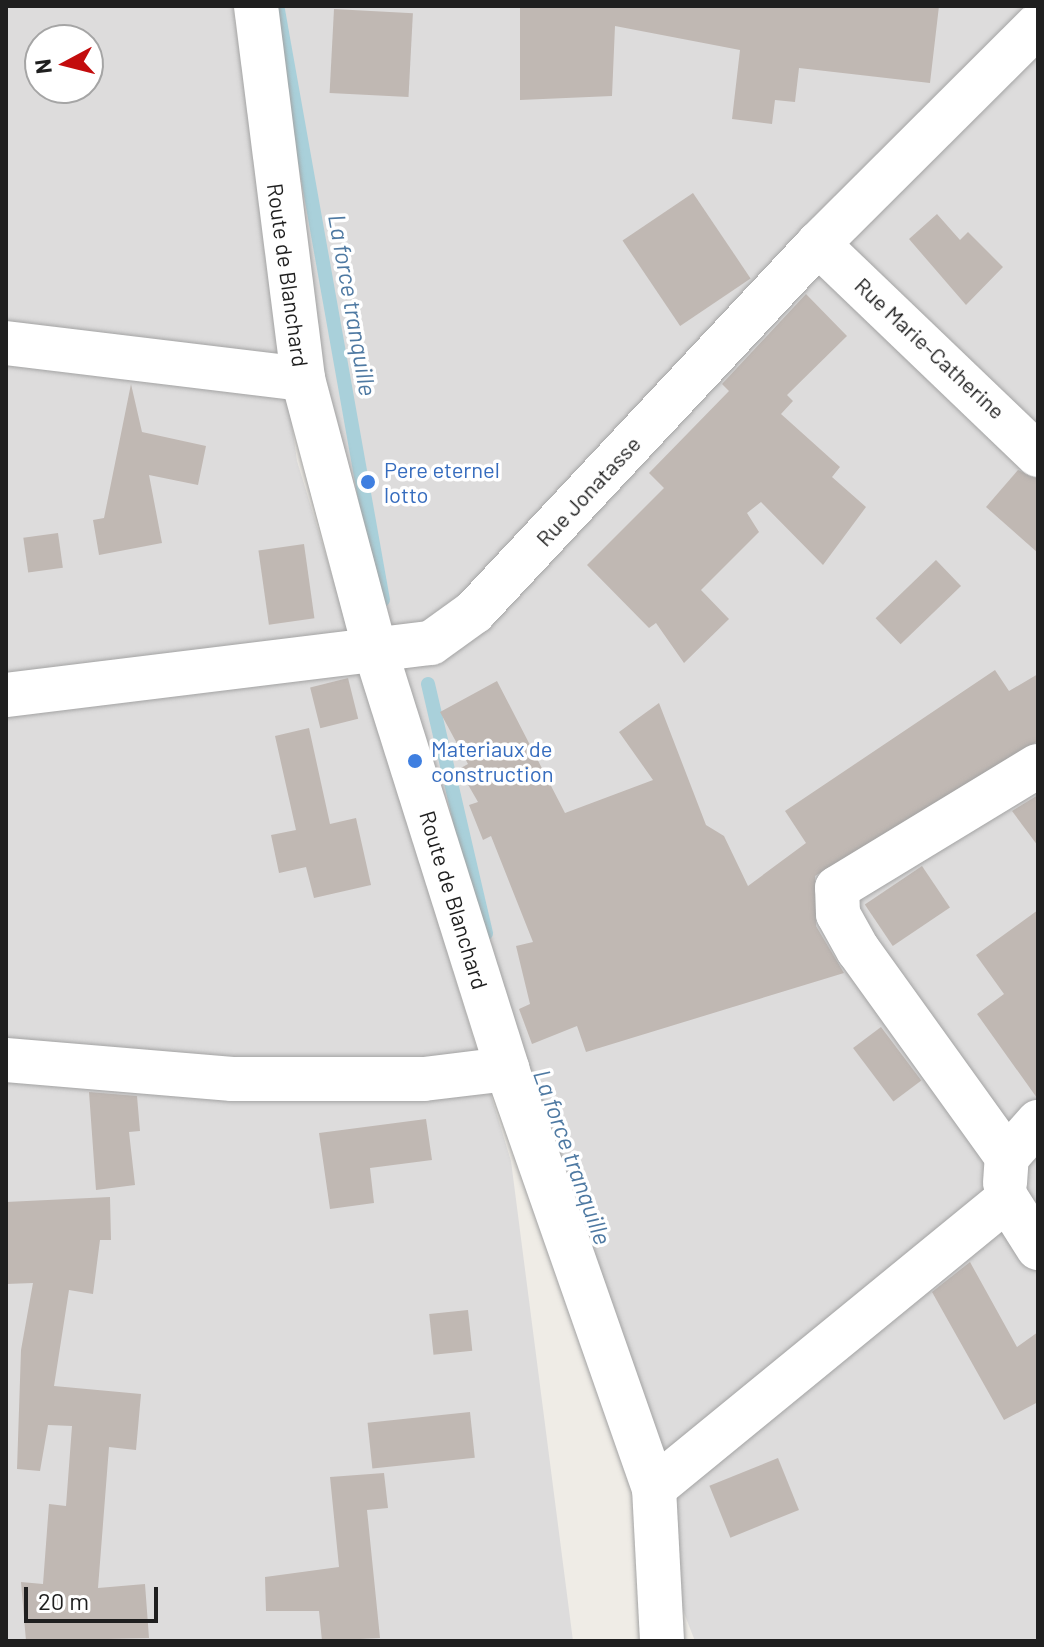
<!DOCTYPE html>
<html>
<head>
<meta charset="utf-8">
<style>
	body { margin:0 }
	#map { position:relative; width:1044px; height:1647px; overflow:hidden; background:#efece6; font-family:Barlow,sans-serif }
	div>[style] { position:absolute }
	.residential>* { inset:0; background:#dddcdc }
	.stream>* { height:14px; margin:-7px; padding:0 7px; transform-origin:7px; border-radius:7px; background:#a9d0da }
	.building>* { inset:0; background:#c0b8b3; transform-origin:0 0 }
	.roads { filter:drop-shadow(0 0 2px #a3a3a3) drop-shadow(0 0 2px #a3a3a3) }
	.minor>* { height:44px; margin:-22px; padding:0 22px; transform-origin:22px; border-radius:22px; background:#fff }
	.tertiary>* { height:44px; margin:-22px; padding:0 22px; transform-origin:22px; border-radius:22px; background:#fff }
	.dots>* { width:22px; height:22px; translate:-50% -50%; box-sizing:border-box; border:4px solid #fff; border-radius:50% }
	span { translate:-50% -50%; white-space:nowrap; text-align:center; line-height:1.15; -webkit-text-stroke:7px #fff; paint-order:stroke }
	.street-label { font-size:22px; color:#1f1f1f }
	.shop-label { font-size:22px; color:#366cbe }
	.left { translate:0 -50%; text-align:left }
	.water-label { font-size:24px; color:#4e79a2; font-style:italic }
	.frame { position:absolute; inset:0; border:8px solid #1f1f1f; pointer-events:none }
	.north { position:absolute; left:24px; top:24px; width:80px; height:80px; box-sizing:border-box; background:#fff; border:2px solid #a5a5a5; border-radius:50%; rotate:263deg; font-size:22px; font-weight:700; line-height:32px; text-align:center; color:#1f1f1f }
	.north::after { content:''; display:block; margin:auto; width:28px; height:36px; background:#c30c0d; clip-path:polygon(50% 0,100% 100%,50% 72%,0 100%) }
	.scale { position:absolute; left:24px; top:1587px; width:134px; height:36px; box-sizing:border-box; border:4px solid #1f1f1f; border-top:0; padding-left:10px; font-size:24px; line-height:28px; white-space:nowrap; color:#1f1f1f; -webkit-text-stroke:6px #fff; paint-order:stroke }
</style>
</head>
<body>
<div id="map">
	<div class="residential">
		<i style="clip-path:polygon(evenodd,6px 6px,233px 6px,297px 461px,511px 1161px,573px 1641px,6px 1641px,6px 6px,40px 40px,88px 40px,88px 88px,40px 88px,40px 40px)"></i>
		<i style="clip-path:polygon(261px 6px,1038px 6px,1038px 1641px,695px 1641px,644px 1511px,316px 436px)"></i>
	</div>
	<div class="stream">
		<i style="left:278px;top:10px;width:599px;rotate:79.91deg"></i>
		<i style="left:428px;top:684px;width:256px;rotate:76.9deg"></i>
	</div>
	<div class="building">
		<i style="clip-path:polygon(520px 6px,939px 6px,930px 83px,799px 68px,795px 102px,775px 100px,772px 124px,732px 119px,740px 50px,615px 26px,612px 96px,520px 100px)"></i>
		<i style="left:334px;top:9px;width:79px;height:84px;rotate:3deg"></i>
		<i style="left:693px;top:193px;width:103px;height:85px;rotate:56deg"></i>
		<i style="clip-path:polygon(937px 214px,960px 240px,968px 232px,1003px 267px,966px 305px,909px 239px)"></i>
		<i style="clip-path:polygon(806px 294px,847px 336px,787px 395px,793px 401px,781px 414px,840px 467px,832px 477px,866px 507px,823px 565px,761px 502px,747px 513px,759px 532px,701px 590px,729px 619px,684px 663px,656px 623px,649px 628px,587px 565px,664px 488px,649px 473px,729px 391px,722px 384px)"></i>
		<i style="clip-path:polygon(131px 384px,142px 432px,206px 446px,198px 485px,149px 475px,162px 543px,99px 555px,93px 520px,104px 518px)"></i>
		<i style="clip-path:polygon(1018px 470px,1038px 479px,1038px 553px,986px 507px)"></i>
		<i style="left:58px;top:533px;width:35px;height:35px;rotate:82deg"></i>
		<i style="left:304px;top:544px;width:75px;height:46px;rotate:82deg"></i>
		<i style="left:936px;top:560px;width:36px;height:84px;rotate:46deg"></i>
		<i style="clip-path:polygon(995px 670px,1009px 691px,1038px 674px,1038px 741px,815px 876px,816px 926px,844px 973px,586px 1052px,577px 1026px,532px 1044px,519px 1009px,530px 1004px,516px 946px,533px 942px,491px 836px,483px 840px,469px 805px,478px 802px,459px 769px,468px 764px,440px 712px,497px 681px,565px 813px,653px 780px,619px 732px,659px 703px,706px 825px,724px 836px,748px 886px,806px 843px,785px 811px)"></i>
		<i style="left:348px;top:678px;width:42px;height:39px;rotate:76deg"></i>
		<i style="clip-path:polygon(309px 728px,330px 824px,356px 818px,371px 885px,314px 898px,306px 867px,279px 873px,271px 835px,296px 830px,275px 736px)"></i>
		<i style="clip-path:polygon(1038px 795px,1038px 846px,1012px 811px)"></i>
		<i style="left:922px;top:866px;width:50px;height:69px;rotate:56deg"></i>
		<i style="clip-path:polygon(1038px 910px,1038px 1098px,1037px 1098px,977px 1014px,1004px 994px,976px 955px)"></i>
		<i style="left:881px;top:1027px;width:67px;height:35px;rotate:53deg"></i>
		<i style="clip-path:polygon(89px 1092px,137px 1096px,140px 1131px,129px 1132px,135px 1185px,96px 1190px)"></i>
		<i style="clip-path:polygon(426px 1119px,432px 1160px,370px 1168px,374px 1203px,330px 1209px,319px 1133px)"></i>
		<i style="clip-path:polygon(110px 1197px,111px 1240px,100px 1240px,93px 1294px,69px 1290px,54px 1386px,141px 1394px,136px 1450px,109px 1447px,98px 1588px,145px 1584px,149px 1638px,26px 1641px,21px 1582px,43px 1584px,49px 1504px,66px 1506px,72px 1426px,48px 1425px,40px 1471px,17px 1469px,21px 1350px,33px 1283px,6px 1284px,6px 1202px)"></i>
		<i style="clip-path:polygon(970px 1262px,1017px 1347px,1038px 1332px,1038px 1402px,1004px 1420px,932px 1292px)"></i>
		<i style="left:468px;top:1310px;width:41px;height:39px;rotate:84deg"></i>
		<i style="left:470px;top:1412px;width:46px;height:103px;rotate:84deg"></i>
		<i style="left:778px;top:1458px;width:56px;height:74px;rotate:68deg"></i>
		<i style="clip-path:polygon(384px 1473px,388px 1508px,367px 1510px,380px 1638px,322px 1641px,319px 1611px,266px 1611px,265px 1577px,339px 1567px,330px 1477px)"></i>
	</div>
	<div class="roads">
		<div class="minor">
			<i style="left:818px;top:244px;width:305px;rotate:43.8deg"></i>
			<i style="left:6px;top:343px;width:299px;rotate:6.9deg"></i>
			<i style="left:6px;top:695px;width:428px;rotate:-7deg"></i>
			<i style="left:431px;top:643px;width:53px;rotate:-35.8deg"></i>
			<i style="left:474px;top:612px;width:504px;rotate:-46.93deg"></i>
			<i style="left:818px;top:244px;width:310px;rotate:-44.9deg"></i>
			<i style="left:6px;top:1060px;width:227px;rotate:4.8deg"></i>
			<i style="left:232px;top:1079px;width:192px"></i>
			<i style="left:424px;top:1079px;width:84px;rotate:-6.9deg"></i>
			<i style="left:1007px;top:1157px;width:255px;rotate:-125.7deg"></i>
			<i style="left:858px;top:950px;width:41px;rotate:-119.1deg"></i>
			<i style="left:838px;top:914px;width:26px;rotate:-92deg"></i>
			<i style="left:837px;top:888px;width:235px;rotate:-31.3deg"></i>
			<i style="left:1005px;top:1183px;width:26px;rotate:-86deg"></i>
			<i style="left:1007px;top:1157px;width:47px;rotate:-48.5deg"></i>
			<i style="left:654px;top:1488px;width:456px;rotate:-39.3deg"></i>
			<i style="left:1007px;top:1199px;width:58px;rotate:57.7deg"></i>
		</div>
		<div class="tertiary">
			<i style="left:256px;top:6px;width:376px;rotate:82.8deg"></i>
			<i style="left:303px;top:379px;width:276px;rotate:75.1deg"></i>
			<i style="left:374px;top:646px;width:443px;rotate:72.5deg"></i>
			<i style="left:507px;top:1069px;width:444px;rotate:70.7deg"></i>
			<i style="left:654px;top:1488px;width:153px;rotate:87deg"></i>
		</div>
	</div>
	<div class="dots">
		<i style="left:368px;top:482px;background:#3f7fe0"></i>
		<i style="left:415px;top:761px;background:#3f7fe0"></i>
	</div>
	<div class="street-label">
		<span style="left:288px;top:275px;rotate:82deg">Route de Blanchard</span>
		<span style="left:930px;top:348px;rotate:43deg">Rue Marie-Catherine</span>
		<span style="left:588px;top:491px;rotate:-47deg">Rue Jonatasse</span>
		<span style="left:454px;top:900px;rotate:73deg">Route de Blanchard</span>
	</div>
	<div class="shop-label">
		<span class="left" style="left:384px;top:482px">Pere eternel<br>lotto</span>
		<span class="left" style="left:431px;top:761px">Materiaux de<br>construction</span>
	</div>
	<div class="water-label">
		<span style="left:353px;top:305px;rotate:80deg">La force tranquille</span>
		<span style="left:573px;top:1157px;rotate:70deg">La force tranquille</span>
	</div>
	<div class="frame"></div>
	<div class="north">N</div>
	<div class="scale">20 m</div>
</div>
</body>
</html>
